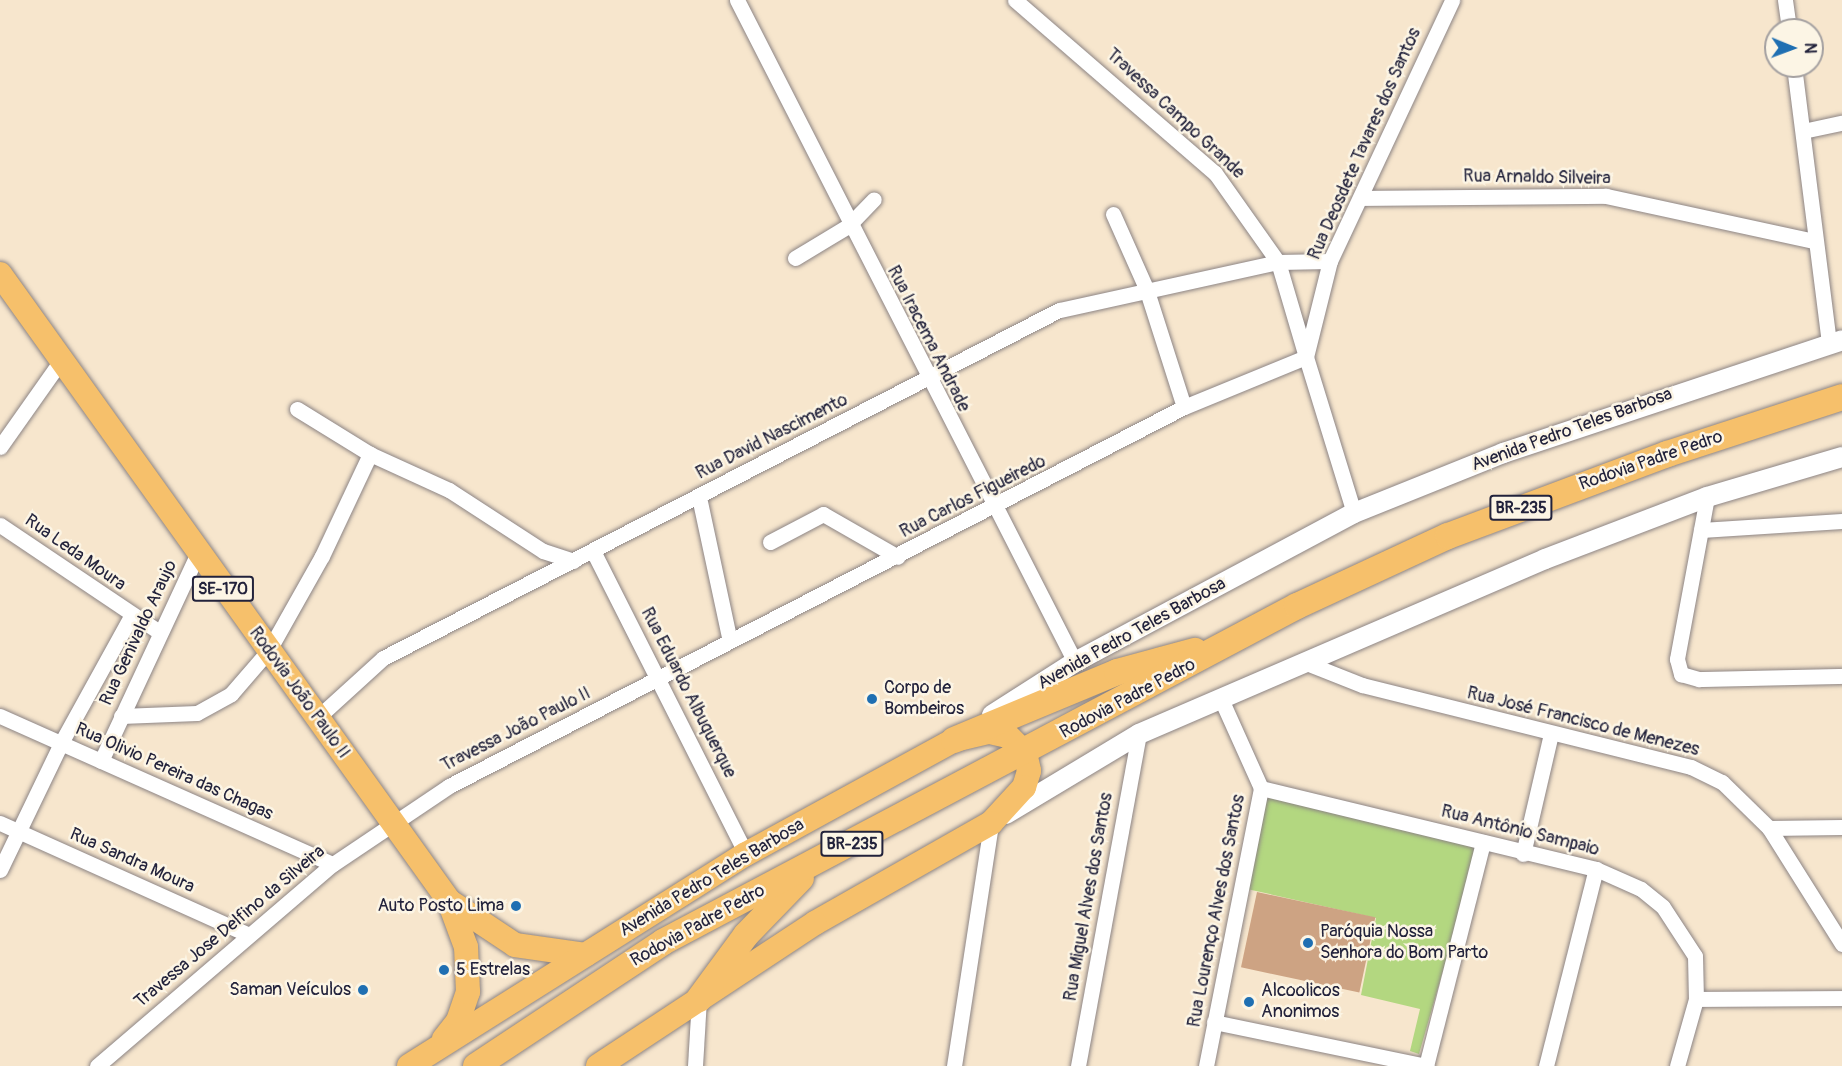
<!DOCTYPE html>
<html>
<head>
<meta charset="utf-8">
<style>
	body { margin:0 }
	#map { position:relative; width:1842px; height:1066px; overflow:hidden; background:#f7e6cd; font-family:Pangolin,sans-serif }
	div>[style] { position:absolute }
	.green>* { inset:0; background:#b3d780 }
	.building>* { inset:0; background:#cda383; transform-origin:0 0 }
	.roads { filter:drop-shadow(0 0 2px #8c8484) drop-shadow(0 0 2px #8c8484) }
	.minor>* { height:15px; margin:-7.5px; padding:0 7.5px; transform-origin:7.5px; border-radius:7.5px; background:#fff }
	.tertiary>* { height:20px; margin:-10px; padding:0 10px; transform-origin:10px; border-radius:10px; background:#fff }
	.primary>* { height:24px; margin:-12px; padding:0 12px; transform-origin:12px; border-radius:12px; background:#f6c06b }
	.trunk>* { height:26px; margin:-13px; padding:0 13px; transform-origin:13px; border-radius:13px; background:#f6c06b }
	.dots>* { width:16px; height:16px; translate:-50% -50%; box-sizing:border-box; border:3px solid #fcf5e5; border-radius:50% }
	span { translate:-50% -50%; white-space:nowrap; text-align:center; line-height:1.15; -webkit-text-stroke:5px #fcf5e5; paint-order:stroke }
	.shield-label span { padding:2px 4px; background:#fcf5e5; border:2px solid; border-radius:4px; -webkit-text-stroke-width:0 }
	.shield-label { font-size:16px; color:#22223b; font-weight:700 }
	.street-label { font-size:18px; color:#22223b }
	.poi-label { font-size:18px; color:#22223b }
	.left { translate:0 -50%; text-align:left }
	.right { translate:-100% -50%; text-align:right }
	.north { position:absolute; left:1764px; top:18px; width:60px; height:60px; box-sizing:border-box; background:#fcf5e5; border:2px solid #a5a1a1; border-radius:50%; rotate:91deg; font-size:16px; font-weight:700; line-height:24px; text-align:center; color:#22223b }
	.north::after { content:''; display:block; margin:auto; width:21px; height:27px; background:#1f6fb2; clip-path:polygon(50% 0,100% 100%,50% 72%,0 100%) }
</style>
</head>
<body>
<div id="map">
	<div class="green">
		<i style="clip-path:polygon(1264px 796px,1480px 842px,1419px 1054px,1410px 1051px,1420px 1009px,1361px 995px,1376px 918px,1247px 889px)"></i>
	</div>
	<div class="building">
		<i style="left:1257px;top:892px;width:121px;height:77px;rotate:12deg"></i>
	</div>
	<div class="roads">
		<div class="minor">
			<i style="left:737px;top:0;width:743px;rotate:62.95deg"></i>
			<i style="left:1015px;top:0;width:264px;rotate:40.9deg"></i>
			<i style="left:1215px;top:173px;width:109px;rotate:54.7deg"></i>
			<i style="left:1278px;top:262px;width:52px;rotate:-1.1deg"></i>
			<i style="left:1785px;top:0;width:30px;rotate:82deg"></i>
			<i style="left:1794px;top:66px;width:280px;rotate:82.8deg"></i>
			<i style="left:1803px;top:131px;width:40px;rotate:-12deg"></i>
			<i style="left:1362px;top:198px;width:244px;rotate:-0.5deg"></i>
			<i style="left:1606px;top:196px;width:214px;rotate:12.2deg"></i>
			<i style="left:1113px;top:214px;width:81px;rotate:66deg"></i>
			<i style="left:1146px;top:288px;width:125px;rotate:72.3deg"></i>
			<i style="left:795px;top:258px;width:62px;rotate:-31.1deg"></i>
			<i style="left:848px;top:226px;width:37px;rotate:-46deg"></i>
			<i style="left:297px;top:409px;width:86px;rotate:31.7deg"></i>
			<i style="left:370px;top:454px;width:87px;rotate:24.5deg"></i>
			<i style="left:449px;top:490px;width:112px;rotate:33deg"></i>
			<i style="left:543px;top:551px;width:32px;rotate:18deg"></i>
			<i style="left:0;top:447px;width:108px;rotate:-54.8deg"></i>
			<i style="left:699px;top:497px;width:147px;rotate:77.9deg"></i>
			<i style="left:1707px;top:497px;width:165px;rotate:100.5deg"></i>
			<i style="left:1677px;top:659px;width:16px;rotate:75deg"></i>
			<i style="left:1681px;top:674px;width:19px;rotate:16deg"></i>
			<i style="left:1699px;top:679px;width:143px;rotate:-1.2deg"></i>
			<i style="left:1354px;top:513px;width:163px;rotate:-107.1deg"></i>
			<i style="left:1306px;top:357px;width:99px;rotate:-76deg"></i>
			<i style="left:1330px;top:261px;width:288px;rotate:-64.9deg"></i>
			<i style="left:0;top:525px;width:192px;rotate:33.9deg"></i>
			<i style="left:1701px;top:530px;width:141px;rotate:-3.7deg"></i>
			<i style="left:770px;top:542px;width:60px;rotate:-27.8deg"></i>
			<i style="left:823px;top:514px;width:86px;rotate:29.8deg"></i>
			<i style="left:593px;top:551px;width:339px;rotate:63.2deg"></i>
			<i style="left:1309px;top:664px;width:57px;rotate:21.6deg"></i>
			<i style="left:1362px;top:685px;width:339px;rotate:14deg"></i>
			<i style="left:1691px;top:767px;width:34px;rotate:26deg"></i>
			<i style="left:1722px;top:782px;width:66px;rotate:44.4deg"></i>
			<i style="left:1769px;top:828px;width:137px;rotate:57.8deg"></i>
			<i style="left:0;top:716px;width:364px;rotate:24deg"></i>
			<i style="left:121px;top:716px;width:76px;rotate:-2.3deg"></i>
			<i style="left:197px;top:713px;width:39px;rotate:-29deg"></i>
			<i style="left:231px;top:694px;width:58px;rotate:-49.2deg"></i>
			<i style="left:269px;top:650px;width:108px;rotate:-60.6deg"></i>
			<i style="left:322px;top:556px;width:113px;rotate:-64.8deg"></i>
			<i style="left:101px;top:761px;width:227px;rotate:-65deg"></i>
			<i style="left:1261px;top:788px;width:345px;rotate:13.6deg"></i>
			<i style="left:1596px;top:869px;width:49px;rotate:24deg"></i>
			<i style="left:1641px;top:889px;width:28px;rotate:39deg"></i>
			<i style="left:1663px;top:907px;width:59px;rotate:56.9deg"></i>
			<i style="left:1695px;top:956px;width:43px;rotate:88.7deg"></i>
			<i style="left:1696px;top:999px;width:70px;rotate:105.8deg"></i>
			<i style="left:0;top:823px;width:271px;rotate:24.2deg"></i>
			<i style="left:1769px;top:828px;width:73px;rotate:-0.8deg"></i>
			<i style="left:1523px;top:854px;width:123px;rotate:-76.9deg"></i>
			<i style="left:0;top:870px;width:141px;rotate:-64.3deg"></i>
			<i style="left:61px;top:743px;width:145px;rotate:-61.1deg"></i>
			<i style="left:1696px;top:999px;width:146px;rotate:-0.4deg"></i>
			<i style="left:1214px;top:1022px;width:217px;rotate:11.7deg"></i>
			<i style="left:97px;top:1066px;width:311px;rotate:-40.6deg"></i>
			<i style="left:333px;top:864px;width:140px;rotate:-33.9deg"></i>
			<i style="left:449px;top:786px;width:827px;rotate:-27.28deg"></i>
			<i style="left:1184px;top:407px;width:132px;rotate:-22.3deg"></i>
			<i style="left:1306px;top:357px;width:99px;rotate:-106.4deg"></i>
			<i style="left:1278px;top:262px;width:224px;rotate:167.6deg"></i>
			<i style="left:1059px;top:310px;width:760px;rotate:152.76deg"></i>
			<i style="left:383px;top:658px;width:89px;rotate:137.7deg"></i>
			<i style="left:695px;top:1066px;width:67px;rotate:-86.6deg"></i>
			<i style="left:954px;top:1066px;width:246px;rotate:-81.3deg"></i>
			<i style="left:1078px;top:1066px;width:338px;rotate:-79.6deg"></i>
			<i style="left:1206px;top:1066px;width:283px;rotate:-78.8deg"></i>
			<i style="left:1261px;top:788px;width:98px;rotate:-114.2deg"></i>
			<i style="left:1426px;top:1066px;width:231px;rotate:-75.7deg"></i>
			<i style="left:1546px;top:1066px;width:203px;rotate:-75.8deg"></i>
		</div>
		<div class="tertiary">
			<i style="left:992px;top:715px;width:98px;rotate:-32.6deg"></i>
			<i style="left:1075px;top:662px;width:316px;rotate:-28.1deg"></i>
			<i style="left:1354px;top:513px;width:161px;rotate:-21.9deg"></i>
			<i style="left:1503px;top:453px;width:357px;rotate:-18.4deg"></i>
			<i style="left:1006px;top:814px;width:155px;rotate:-31deg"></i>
			<i style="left:1139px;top:734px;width:442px;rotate:-23.3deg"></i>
			<i style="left:1545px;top:559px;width:173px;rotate:-20.9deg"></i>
			<i style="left:1707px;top:497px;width:141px;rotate:-16.5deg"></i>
		</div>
		<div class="primary">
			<i style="left:0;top:274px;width:771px;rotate:54.39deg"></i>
			<i style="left:449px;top:901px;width:79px;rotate:33.7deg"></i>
			<i style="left:515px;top:945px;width:71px;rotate:8.1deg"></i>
			<i style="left:444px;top:1039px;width:23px;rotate:-52deg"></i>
			<i style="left:458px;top:1021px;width:31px;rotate:-71deg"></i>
			<i style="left:468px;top:992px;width:45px;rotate:-92.5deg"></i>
			<i style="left:466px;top:947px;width:49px;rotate:-110.3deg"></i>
			<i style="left:409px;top:1066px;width:398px;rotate:-32.2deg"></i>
			<i style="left:746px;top:854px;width:237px;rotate:-28.7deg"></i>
			<i style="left:954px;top:740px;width:37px;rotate:-13deg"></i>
			<i style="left:990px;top:732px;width:18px;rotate:13deg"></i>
			<i style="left:1008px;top:736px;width:24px;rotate:45deg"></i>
			<i style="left:1025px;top:753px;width:18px;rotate:77deg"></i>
			<i style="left:1029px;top:771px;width:17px;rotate:107deg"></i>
			<i style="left:1024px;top:787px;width:49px;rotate:132.5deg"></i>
			<i style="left:991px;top:823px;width:202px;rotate:150.4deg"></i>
			<i style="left:815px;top:923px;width:260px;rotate:146.6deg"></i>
		</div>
		<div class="trunk">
			<i style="left:954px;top:740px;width:177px;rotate:-22.6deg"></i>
			<i style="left:1117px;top:672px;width:81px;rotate:-15.1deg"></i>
			<i style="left:699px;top:999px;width:79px;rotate:-53.7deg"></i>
			<i style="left:746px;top:935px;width:79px;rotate:-46deg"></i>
			<i style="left:476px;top:1066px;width:224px;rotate:-33.5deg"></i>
			<i style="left:663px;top:942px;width:718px;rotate:-27.92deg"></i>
			<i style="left:1297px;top:606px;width:166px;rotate:-24.9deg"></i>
			<i style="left:1448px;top:536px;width:234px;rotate:-20.5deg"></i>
			<i style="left:1667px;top:454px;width:184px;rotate:-18deg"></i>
		</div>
	</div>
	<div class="dots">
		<i style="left:872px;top:699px;background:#1f6fb2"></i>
		<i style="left:516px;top:906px;background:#1f6fb2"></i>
		<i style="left:1308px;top:943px;background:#1f6fb2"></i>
		<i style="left:444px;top:970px;background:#1f6fb2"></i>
		<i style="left:363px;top:990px;background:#1f6fb2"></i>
		<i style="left:1249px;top:1002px;background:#1f6fb2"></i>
	</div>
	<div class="shield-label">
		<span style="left:1521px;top:508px">BR-235</span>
		<span style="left:223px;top:589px">SE-170</span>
		<span style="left:852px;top:844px">BR-235</span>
	</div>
	<div class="street-label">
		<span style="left:1175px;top:114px;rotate:43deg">Travessa Campo Grande</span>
		<span style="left:1365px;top:144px;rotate:-66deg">Rua Deosdete Tavares dos Santos</span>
		<span style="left:1537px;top:178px;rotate:1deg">Rua Arnaldo Silveira</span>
		<span style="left:928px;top:339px;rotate:63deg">Rua Iracema Andrade</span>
		<span style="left:1572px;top:430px;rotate:-20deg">Avenida Pedro Teles Barbosa</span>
		<span style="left:772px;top:437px;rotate:-27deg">Rua David Nascimento</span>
		<span style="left:1651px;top:461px;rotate:-19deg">Rodovia Padre Pedro</span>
		<span style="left:973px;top:497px;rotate:-27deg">Rua Carlos Figueiredo</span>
		<span style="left:75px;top:553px;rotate:35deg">Rua Leda Moura</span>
		<span style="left:139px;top:633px;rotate:-65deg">Rua Genivaldo Araujo</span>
		<span style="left:1132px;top:634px;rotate:-29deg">Avenida Pedro Teles Barbosa</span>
		<span style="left:299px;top:693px;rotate:54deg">Rodovia João Paulo II</span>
		<span style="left:688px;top:693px;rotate:63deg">Rua Eduardo Albuquerque</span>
		<span style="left:1128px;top:699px;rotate:-28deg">Rodovia Padre Pedro</span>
		<span style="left:1583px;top:722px;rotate:14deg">Rua José Francisco de Menezes</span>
		<span style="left:516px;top:730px;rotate:-27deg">Travessa João Paulo II</span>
		<span style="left:174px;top:772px;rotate:24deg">Rua Olivio Pereira das Chagas</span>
		<span style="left:1520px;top:831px;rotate:14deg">Rua Antônio Sampaio</span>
		<span style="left:132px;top:861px;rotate:24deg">Rua Sandra Moura</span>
		<span style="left:712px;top:878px;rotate:-31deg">Avenida Pedro Teles Barbosa</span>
		<span style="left:1089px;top:897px;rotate:-80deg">Rua Miguel Alves dos Santos</span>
		<span style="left:1217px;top:911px;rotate:-79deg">Rua Lourenço Alves dos Santos</span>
		<span style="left:698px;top:926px;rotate:-29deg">Rodovia Padre Pedro</span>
		<span style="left:230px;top:927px;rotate:-40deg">Travessa Jose Delfino da Silveira</span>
	</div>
	<div class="poi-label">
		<span class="left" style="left:884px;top:699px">Corpo de<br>Bombeiros</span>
		<span class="right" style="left:504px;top:906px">Auto Posto Lima</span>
		<span class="left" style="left:1320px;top:943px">Paróquia Nossa<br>Senhora do Bom Parto</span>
		<span class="left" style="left:456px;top:970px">5 Estrelas</span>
		<span class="right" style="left:351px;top:990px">Saman Veículos</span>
		<span class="left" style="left:1261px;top:1002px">Alcoolicos<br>Anonimos</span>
	</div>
	<div class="north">N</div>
</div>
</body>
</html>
